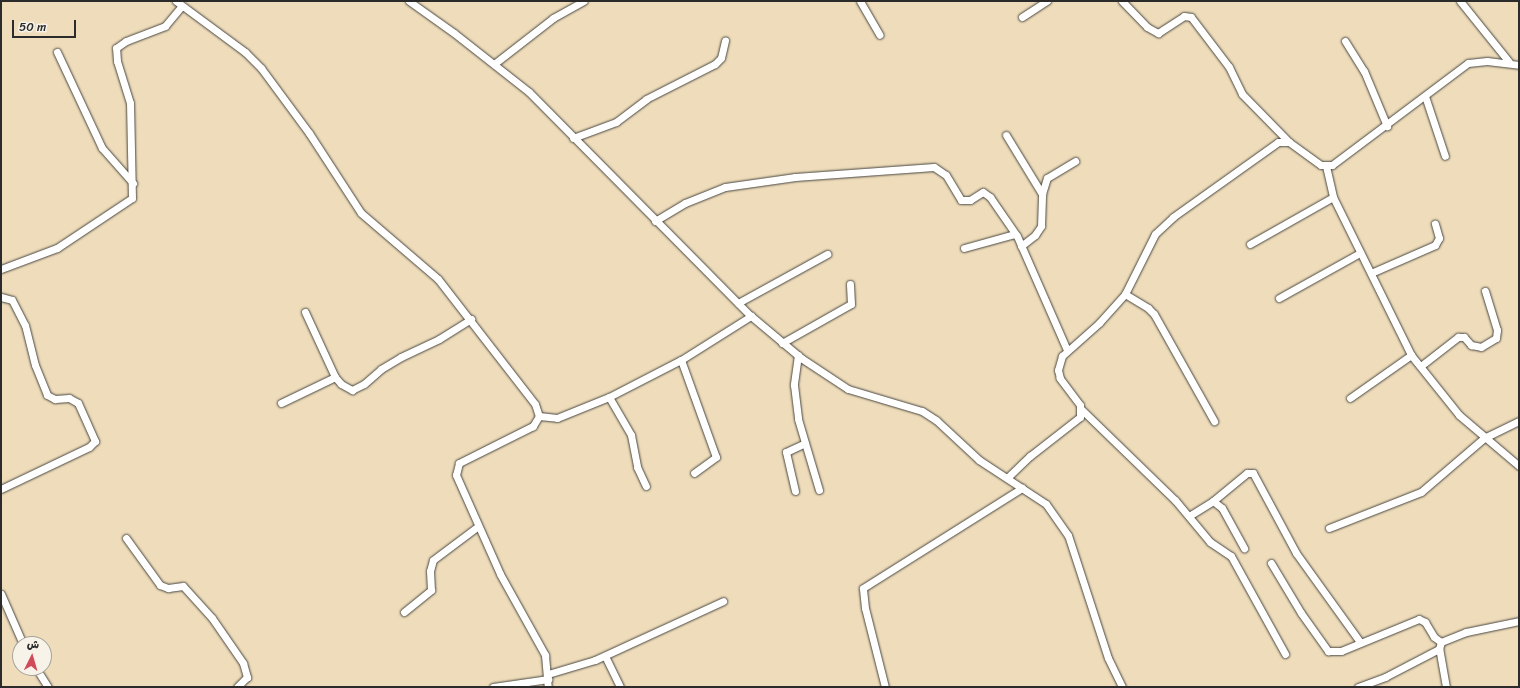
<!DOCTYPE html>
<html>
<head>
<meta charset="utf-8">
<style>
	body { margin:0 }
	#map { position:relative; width:1520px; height:688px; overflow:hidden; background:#eedcba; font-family:Sriracha,"Playpen Sans Arabic",sans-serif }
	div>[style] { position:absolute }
	.roads { filter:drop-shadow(0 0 1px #484640) drop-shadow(0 0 1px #484640) }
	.minor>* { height:7px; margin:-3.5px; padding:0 3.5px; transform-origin:3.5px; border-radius:3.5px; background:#fff }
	span { translate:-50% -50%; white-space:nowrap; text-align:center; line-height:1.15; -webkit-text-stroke:3.5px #f7f3e8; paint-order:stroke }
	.frame { position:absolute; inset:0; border:2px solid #2b2b2b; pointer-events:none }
	.north { position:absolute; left:12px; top:636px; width:40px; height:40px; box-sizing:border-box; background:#f7f3e8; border:1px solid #a5a39c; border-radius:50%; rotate:5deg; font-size:11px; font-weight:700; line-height:16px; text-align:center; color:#2b2b2b }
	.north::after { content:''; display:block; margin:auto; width:14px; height:18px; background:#d1495b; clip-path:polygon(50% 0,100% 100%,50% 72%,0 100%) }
	.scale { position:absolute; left:12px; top:20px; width:64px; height:18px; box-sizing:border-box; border:2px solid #2b2b2b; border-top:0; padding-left:5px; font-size:12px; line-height:14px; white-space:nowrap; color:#2b2b2b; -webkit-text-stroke:3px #f7f3e8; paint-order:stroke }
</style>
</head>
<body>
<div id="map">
	<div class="roads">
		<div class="minor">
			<i style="left:176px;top:1px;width:86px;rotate:36.5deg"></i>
			<i style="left:245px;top:52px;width:23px;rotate:45deg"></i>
			<i style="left:261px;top:68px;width:81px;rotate:53.6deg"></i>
			<i style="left:309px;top:133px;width:95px;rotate:57deg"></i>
			<i style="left:361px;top:213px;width:101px;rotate:40.6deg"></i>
			<i style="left:438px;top:279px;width:158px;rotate:52.2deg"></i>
			<i style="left:535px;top:404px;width:13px;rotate:72deg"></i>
			<i style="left:539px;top:416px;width:12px;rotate:121deg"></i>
			<i style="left:533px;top:426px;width:83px;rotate:153.4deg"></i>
			<i style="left:459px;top:463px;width:12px;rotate:104deg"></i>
			<i style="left:456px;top:475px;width:108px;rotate:66deg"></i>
			<i style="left:500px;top:574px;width:93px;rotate:60.9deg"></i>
			<i style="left:545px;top:655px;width:32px;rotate:85deg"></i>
			<i style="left:409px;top:1px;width:55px;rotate:35.4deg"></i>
			<i style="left:454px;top:33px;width:95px;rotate:38.2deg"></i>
			<i style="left:529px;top:92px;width:315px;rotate:45.3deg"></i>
			<i style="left:751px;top:316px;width:65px;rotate:40deg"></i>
			<i style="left:801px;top:358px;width:56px;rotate:33.4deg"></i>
			<i style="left:848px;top:389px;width:77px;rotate:16.6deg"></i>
			<i style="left:922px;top:411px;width:17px;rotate:33deg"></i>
			<i style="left:936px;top:420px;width:59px;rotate:42.9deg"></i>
			<i style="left:979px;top:460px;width:80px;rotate:33.3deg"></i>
			<i style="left:1046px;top:504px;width:38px;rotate:55deg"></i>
			<i style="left:1068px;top:535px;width:129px;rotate:72deg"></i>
			<i style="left:1108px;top:658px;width:32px;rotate:64deg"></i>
			<i style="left:860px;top:1px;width:39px;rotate:60deg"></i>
			<i style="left:1122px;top:1px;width:36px;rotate:46deg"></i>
			<i style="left:1147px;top:27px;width:13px;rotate:29deg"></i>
			<i style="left:1158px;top:33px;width:31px;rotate:-33deg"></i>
			<i style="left:1184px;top:16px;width:7px;rotate:8deg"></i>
			<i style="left:1191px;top:17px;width:63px;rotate:52.8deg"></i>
			<i style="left:1229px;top:67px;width:30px;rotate:64deg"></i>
			<i style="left:1242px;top:94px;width:67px;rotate:45.6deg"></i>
			<i style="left:1460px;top:1px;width:78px;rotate:51.2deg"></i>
			<i style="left:1022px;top:17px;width:30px;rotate:-33deg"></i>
			<i style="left:1345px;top:41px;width:36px;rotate:58deg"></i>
			<i style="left:1364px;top:71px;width:60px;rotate:67.3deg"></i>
			<i style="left:57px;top:52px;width:106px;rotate:64.9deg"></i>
			<i style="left:102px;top:148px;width:47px;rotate:48.5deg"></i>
			<i style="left:494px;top:64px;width:75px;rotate:-37.9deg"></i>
			<i style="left:553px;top:18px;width:35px;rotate:-29deg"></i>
			<i style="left:1425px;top:96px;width:63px;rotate:71.6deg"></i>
			<i style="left:1006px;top:135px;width:69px;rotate:58.6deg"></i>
			<i style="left:573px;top:138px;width:46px;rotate:-20.4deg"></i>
			<i style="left:616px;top:122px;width:38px;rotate:-37deg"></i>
			<i style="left:646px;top:99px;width:77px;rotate:-26.9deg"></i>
			<i style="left:715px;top:64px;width:8px;rotate:-45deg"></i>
			<i style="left:721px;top:58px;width:18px;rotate:-77deg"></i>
			<i style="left:1326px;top:166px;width:32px;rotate:77deg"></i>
			<i style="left:1333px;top:197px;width:176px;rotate:63.7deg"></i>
			<i style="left:1411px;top:355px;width:77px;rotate:51.3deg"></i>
			<i style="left:1459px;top:415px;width:79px;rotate:40.4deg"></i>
			<i style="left:655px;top:221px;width:35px;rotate:-31deg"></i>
			<i style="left:685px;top:203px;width:43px;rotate:-21.8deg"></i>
			<i style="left:725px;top:187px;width:71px;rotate:-8.1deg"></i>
			<i style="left:795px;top:177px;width:139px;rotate:-4.1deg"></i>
			<i style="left:934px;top:167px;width:14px;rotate:34deg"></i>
			<i style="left:946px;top:175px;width:29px;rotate:59deg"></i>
			<i style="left:961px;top:200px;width:9px"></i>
			<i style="left:970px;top:200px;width:15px;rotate:-32deg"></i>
			<i style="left:983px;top:192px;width:9px;rotate:36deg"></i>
			<i style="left:990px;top:197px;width:47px;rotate:55.3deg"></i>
			<i style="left:1017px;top:236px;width:124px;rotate:66.3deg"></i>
			<i style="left:1250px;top:244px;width:95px;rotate:-29.5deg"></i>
			<i style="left:1021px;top:246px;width:18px;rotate:-38deg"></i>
			<i style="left:1035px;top:235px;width:11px;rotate:-56deg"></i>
			<i style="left:1041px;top:226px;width:32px;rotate:-88deg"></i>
			<i style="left:1042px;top:194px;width:17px;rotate:-73deg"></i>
			<i style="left:1047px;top:178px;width:33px;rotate:-31deg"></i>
			<i style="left:964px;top:248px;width:53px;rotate:-15.4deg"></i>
			<i style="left:1px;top:269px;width:60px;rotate:-20.6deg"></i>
			<i style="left:57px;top:248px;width:90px;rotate:-33.7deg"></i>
			<i style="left:132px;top:198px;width:95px;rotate:-91.2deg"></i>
			<i style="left:130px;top:103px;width:44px;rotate:-107.2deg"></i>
			<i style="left:117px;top:61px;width:13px;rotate:-94deg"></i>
			<i style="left:116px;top:48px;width:12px;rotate:-35deg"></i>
			<i style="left:126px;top:41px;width:42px;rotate:-21deg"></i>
			<i style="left:165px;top:26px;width:26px;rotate:-50deg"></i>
			<i style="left:1371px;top:273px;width:70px;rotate:-23.6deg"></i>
			<i style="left:1435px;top:245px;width:8px;rotate:-60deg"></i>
			<i style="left:1439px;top:238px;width:15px;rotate:-106deg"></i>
			<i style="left:1125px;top:294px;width:27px;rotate:31deg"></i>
			<i style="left:1148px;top:308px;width:8px;rotate:45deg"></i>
			<i style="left:1154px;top:314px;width:123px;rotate:60.7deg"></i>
			<i style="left:1px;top:297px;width:11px;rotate:15deg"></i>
			<i style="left:12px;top:300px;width:28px;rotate:63deg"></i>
			<i style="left:25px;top:325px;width:41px;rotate:76deg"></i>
			<i style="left:35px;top:365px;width:32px;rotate:68deg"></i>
			<i style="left:47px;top:395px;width:9px;rotate:27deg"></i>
			<i style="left:55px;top:399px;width:14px;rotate:-4deg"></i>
			<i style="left:69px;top:398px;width:10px;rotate:29deg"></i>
			<i style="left:78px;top:403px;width:42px;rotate:65.9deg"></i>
			<i style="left:95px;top:441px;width:8px;rotate:135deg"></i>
			<i style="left:89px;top:447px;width:98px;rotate:154.5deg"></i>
			<i style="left:1279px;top:298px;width:93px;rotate:-29.1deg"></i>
			<i style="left:738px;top:303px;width:102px;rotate:-28.8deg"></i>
			<i style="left:305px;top:312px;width:72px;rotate:65.2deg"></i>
			<i style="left:335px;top:377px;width:9px;rotate:49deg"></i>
			<i style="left:341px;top:384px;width:13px;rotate:29deg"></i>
			<i style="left:352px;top:390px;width:13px;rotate:-27deg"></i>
			<i style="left:364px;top:384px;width:23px;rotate:-41deg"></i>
			<i style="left:381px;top:369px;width:23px;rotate:-31deg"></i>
			<i style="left:401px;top:357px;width:42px;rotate:-25.3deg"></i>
			<i style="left:439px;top:339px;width:38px;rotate:-32deg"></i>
			<i style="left:782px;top:343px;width:79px;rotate:-29.5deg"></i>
			<i style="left:851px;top:304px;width:20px;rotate:-93deg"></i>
			<i style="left:798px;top:355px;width:30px;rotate:98deg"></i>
			<i style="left:794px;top:385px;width:34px;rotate:83deg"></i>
			<i style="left:798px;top:419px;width:74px;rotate:73.5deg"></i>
			<i style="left:681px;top:360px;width:103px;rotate:70.2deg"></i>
			<i style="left:716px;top:457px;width:27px;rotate:144deg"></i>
			<i style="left:1422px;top:365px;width:46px;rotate:-37.9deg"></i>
			<i style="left:1458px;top:337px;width:6px"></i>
			<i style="left:1464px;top:337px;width:11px;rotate:49deg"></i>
			<i style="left:1471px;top:345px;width:10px;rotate:11deg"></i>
			<i style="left:1481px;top:347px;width:17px;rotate:-31deg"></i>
			<i style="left:1496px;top:338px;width:8px;rotate:-83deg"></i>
			<i style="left:1497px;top:330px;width:41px;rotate:-107.1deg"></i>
			<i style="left:609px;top:397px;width:44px;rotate:59.9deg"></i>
			<i style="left:631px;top:435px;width:33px;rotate:79deg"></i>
			<i style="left:637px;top:467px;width:21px;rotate:65deg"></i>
			<i style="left:1350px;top:398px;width:75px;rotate:-35.2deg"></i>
			<i style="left:281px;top:403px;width:60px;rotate:-25.7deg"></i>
			<i style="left:1081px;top:409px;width:131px;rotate:44.1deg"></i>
			<i style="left:1175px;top:500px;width:55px;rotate:50.2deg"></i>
			<i style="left:1210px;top:542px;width:25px;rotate:34deg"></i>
			<i style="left:1231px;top:556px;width:112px;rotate:61.1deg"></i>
			<i style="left:539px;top:416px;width:18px;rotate:6deg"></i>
			<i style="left:557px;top:418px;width:56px;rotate:-22deg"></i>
			<i style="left:609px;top:397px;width:81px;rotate:-27.2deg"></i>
			<i style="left:681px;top:360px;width:83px;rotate:-32.2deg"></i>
			<i style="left:1007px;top:478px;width:32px;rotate:-44deg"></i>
			<i style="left:1030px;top:456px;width:63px;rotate:-38deg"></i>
			<i style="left:1080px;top:417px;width:12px;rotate:-90deg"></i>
			<i style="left:1080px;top:405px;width:34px;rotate:-127deg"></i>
			<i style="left:1060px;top:378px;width:8px;rotate:-104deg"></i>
			<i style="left:1058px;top:370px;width:15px;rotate:-74deg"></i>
			<i style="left:1062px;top:356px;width:50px;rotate:-41.7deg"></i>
			<i style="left:1099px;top:323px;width:39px;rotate:-48deg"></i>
			<i style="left:1125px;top:294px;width:67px;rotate:-63.4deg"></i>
			<i style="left:1155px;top:234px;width:25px;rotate:-43deg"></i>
			<i style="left:1173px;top:217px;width:129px;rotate:-35.5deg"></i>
			<i style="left:1278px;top:142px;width:11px"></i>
			<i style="left:1289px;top:142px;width:39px;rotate:36deg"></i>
			<i style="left:1321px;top:165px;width:11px"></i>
			<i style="left:1332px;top:165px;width:170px;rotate:-36.9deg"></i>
			<i style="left:1468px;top:63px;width:19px;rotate:-6deg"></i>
			<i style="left:1487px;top:61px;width:32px;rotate:7deg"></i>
			<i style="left:795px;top:491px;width:40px;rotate:-103deg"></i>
			<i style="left:786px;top:452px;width:21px;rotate:-25deg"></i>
			<i style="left:1213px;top:501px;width:11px;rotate:38deg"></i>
			<i style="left:1222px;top:508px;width:46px;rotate:61.2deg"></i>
			<i style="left:1189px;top:516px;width:28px;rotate:-32deg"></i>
			<i style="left:1213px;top:501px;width:44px;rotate:-39.5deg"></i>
			<i style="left:1247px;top:473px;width:6px"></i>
			<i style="left:1253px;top:473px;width:91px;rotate:61.7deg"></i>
			<i style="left:1296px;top:553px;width:110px;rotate:54.3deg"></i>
			<i style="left:1329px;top:528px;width:99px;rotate:-21.4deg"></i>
			<i style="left:1421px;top:492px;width:83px;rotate:-40.6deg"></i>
			<i style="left:1484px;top:438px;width:39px;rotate:-26deg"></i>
			<i style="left:126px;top:538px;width:58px;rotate:54.1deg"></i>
			<i style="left:160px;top:585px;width:9px;rotate:21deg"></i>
			<i style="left:168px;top:588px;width:15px;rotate:-8deg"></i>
			<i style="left:183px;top:586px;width:43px;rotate:47.8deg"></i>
			<i style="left:212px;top:618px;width:55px;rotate:55.4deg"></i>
			<i style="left:243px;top:663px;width:15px;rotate:74deg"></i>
			<i style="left:247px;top:677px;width:14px;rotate:135deg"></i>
			<i style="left:1271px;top:563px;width:58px;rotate:59deg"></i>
			<i style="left:1301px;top:613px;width:47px;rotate:54.6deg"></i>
			<i style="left:1328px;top:651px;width:13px"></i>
			<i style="left:1341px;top:651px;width:84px;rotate:-22.3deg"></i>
			<i style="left:1419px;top:619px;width:7px;rotate:27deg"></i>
			<i style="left:1425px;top:622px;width:17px;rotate:59deg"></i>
			<i style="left:1434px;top:637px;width:9px;rotate:36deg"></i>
			<i style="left:1px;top:594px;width:55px;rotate:66.3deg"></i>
			<i style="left:404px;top:612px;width:35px;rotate:-39deg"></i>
			<i style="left:431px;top:590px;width:19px;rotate:-93deg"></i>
			<i style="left:430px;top:571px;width:11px;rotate:-75deg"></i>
			<i style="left:433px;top:560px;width:55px;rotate:-36.9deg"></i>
			<i style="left:605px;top:656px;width:34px;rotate:64deg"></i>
			<i style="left:36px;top:668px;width:22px;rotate:58deg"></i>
			<i style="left:548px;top:674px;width:49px;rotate:-16.6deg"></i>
			<i style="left:595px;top:660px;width:141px;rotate:-24.7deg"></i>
			<i style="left:493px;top:687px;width:56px;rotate:-8.3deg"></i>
			<i style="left:885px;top:687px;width:81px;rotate:-104.2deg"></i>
			<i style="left:865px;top:608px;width:20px;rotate:-96deg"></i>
			<i style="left:863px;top:588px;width:188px;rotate:-32.2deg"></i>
			<i style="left:1358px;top:687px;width:29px;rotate:-20deg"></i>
			<i style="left:1385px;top:677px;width:61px;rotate:-27.4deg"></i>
			<i style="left:1446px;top:687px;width:39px;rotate:-100deg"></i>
			<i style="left:1439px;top:649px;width:7px;rotate:-74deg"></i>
			<i style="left:1441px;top:642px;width:27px;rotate:-22deg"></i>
			<i style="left:1466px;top:632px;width:54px;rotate:-11.7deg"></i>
		</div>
	</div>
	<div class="frame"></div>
	<div class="north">ش</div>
	<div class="scale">50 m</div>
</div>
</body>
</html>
